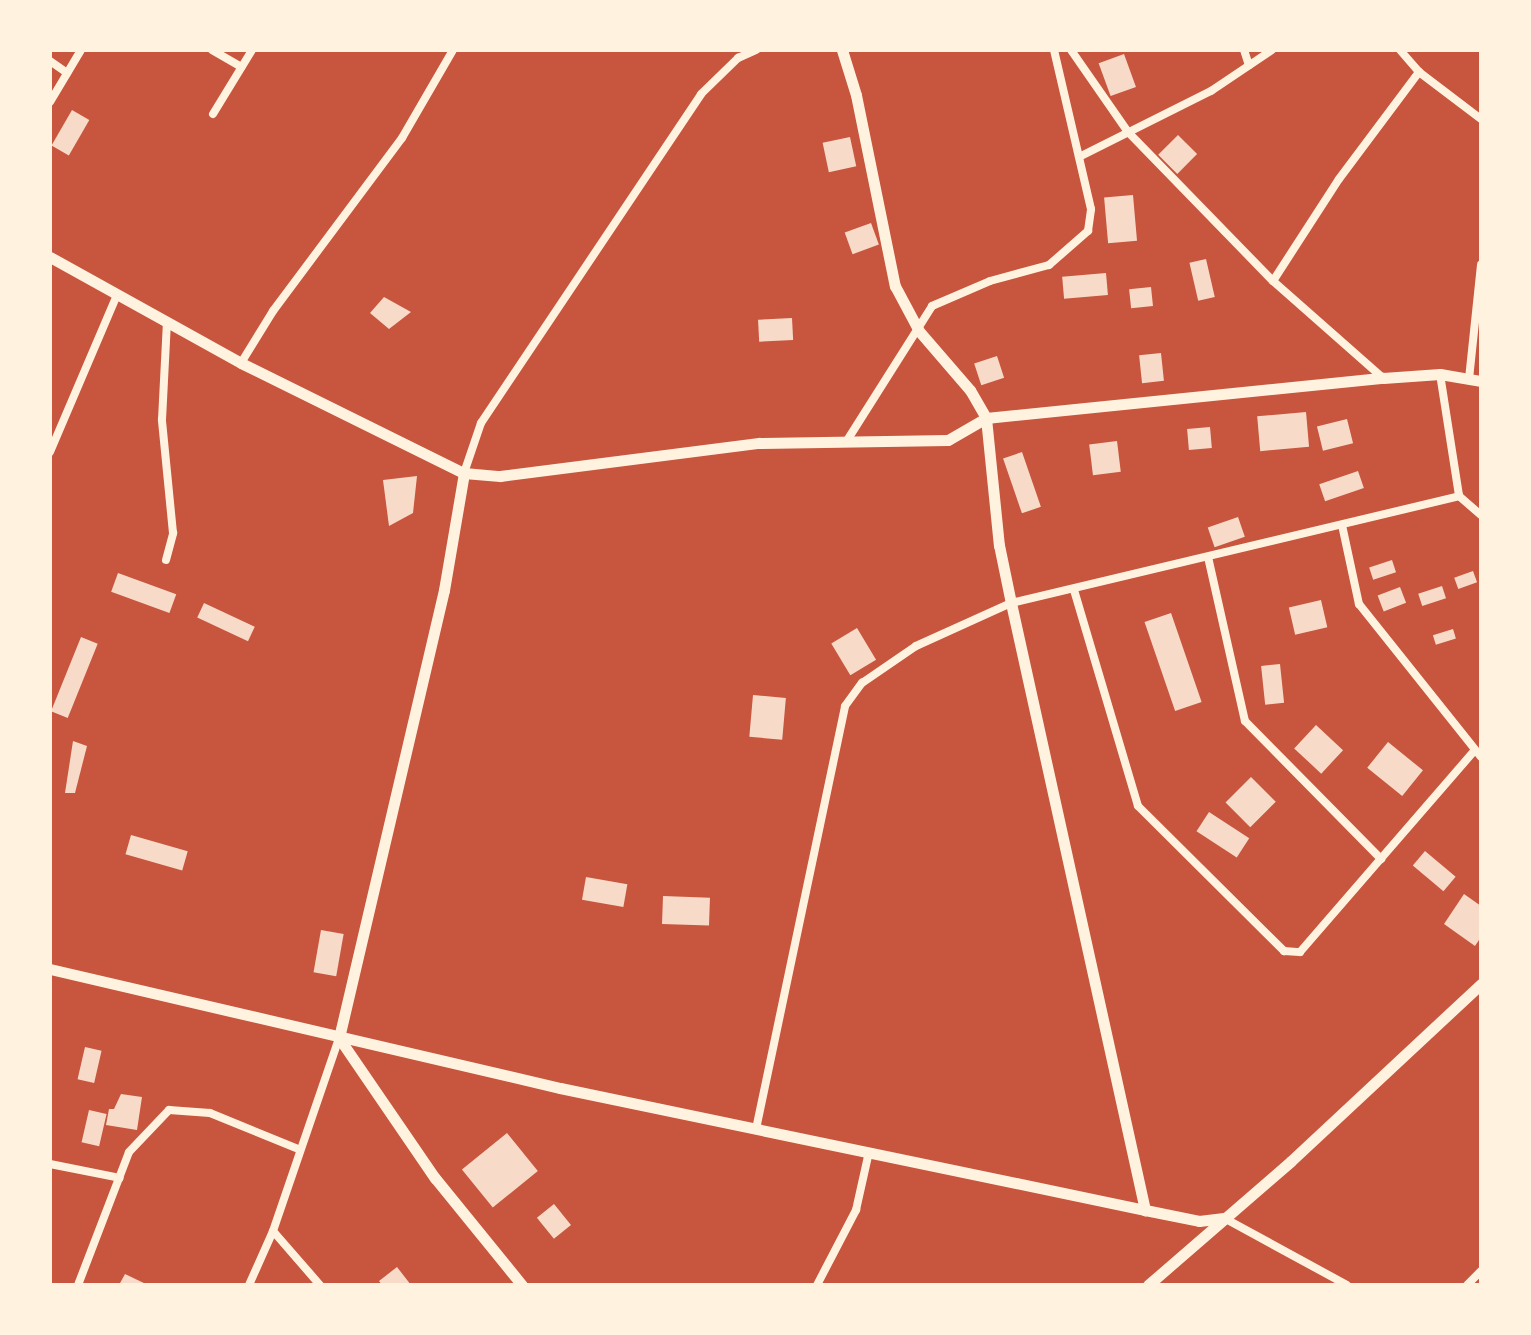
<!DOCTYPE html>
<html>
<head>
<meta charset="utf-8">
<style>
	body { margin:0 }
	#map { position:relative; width:1531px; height:1335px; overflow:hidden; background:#c8553d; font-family:Raleway,sans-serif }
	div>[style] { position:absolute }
	.building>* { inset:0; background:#f7dbc8; transform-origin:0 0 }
	.minor>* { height:8px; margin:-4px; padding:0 4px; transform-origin:4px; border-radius:4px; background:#fff3e0 }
	.primary>* { height:11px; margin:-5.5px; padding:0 5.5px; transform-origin:5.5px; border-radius:5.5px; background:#fff3e0 }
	span { translate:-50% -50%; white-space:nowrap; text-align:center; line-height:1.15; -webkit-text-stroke:8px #fff3e0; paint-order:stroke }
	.frame { position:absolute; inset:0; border:52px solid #fff3e0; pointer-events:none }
</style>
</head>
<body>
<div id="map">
	<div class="building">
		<i style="left:1124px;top:54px;width:35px;height:27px;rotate:70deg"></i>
		<i style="left:72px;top:110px;width:20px;height:41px;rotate:30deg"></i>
		<i style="left:1178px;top:135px;width:27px;height:28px;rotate:45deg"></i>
		<i style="left:850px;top:137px;width:30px;height:28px;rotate:78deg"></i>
		<i style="left:1133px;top:195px;width:46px;height:29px;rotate:85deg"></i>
		<i style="left:871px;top:223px;width:23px;height:28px;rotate:70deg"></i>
		<i style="left:1206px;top:259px;width:39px;height:17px;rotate:77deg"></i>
		<i style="left:1106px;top:273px;width:22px;height:44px;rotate:85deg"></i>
		<i style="left:1151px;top:287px;width:19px;height:22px;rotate:84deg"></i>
		<i style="clip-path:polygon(384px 297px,411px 312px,389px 329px,370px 313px)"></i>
		<i style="left:792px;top:318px;width:22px;height:34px;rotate:87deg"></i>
		<i style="left:1161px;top:353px;width:28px;height:22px;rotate:84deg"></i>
		<i style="left:997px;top:356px;width:23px;height:24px;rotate:72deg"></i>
		<i style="left:1306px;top:412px;width:35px;height:49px;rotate:85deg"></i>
		<i style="left:1347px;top:419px;width:25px;height:31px;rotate:76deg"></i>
		<i style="left:1210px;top:427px;width:21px;height:23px;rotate:85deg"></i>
		<i style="left:1117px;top:441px;width:31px;height:28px;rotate:83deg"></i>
		<i style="left:1022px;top:452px;width:58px;height:20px;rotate:71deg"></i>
		<i style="left:1358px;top:471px;width:18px;height:41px;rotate:71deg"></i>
		<i style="clip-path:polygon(417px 476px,413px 513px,389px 526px,383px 480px)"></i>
		<i style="left:1238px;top:517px;width:21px;height:32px;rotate:71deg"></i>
		<i style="left:1392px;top:560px;width:13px;height:24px;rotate:72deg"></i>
		<i style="left:1473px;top:571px;width:12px;height:20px;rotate:70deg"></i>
		<i style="left:118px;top:573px;width:62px;height:20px;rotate:20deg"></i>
		<i style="left:1442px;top:586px;width:13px;height:25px;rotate:72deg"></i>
		<i style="left:1400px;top:587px;width:17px;height:24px;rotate:69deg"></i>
		<i style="left:1321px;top:600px;width:28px;height:33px;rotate:77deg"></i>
		<i style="left:204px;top:603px;width:56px;height:16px;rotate:25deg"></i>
		<i style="left:1171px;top:613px;width:94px;height:28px;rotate:71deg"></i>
		<i style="left:857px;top:628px;width:37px;height:30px;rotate:59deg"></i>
		<i style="left:1453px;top:629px;width:10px;height:21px;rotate:73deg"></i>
		<i style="left:81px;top:637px;width:18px;height:80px;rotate:22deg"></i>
		<i style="left:1280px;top:664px;width:39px;height:19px;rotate:84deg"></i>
		<i style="left:753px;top:695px;width:33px;height:42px;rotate:5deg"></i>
		<i style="left:1316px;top:725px;width:37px;height:32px;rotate:43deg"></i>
		<i style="clip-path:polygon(73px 741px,87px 746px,75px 793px,65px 793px)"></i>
		<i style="left:1388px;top:742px;width:45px;height:33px;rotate:39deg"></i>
		<i style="left:1251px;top:777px;width:35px;height:36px;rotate:45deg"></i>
		<i style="left:1209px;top:812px;width:48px;height:23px;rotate:33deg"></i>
		<i style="left:131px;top:835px;width:59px;height:20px;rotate:16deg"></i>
		<i style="left:1425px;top:851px;width:40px;height:19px;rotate:40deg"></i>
		<i style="left:586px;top:877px;width:42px;height:23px;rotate:10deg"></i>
		<i style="clip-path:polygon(1464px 894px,1481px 906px,1481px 937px,1475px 946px,1444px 924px)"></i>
		<i style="left:663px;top:896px;width:47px;height:28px;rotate:2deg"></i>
		<i style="left:321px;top:930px;width:23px;height:43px;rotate:10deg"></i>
		<i style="left:85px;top:1047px;width:17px;height:33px;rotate:13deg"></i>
		<i style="clip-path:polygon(121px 1094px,142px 1097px,137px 1130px,106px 1125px,109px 1109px,114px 1109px)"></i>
		<i style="left:89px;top:1110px;width:18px;height:33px;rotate:13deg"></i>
		<i style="left:507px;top:1133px;width:49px;height:58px;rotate:51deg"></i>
		<i style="left:554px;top:1204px;width:27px;height:22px;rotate:51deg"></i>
		<i style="clip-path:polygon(397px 1267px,411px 1285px,382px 1285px,379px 1281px)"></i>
		<i style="clip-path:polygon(125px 1274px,148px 1285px,119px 1285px)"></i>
	</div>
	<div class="minor">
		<i style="left:212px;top:50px;width:34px;rotate:30deg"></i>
		<i style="left:1071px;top:50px;width:100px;rotate:55.2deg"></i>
		<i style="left:1128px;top:132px;width:208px;rotate:45.8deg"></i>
		<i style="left:1273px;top:281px;width:147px;rotate:41.4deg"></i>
		<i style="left:1244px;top:50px;width:16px;rotate:72deg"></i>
		<i style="left:1400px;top:50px;width:29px;rotate:49deg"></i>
		<i style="left:1419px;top:72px;width:78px;rotate:37.2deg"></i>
		<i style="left:50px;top:61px;width:21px;rotate:35deg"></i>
		<i style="left:50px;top:102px;width:61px;rotate:-59.2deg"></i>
		<i style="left:213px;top:114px;width:75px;rotate:-58.6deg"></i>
		<i style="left:1079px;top:157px;width:148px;rotate:-26.6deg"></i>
		<i style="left:1211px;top:91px;width:73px;rotate:-33.9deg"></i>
		<i style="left:1273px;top:281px;width:121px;rotate:-57.1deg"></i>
		<i style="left:1339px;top:179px;width:134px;rotate:-53.2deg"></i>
		<i style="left:241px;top:363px;width:61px;rotate:-58.4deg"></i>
		<i style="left:273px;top:311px;width:216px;rotate:-53.3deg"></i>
		<i style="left:402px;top:138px;width:102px;rotate:-59.9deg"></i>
		<i style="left:1440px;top:374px;width:123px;rotate:81.1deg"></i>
		<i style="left:1469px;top:379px;width:115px;rotate:-84deg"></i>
		<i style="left:848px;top:439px;width:157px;rotate:-57.7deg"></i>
		<i style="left:932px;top:306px;width:63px;rotate:-23.3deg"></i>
		<i style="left:990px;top:281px;width:61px;rotate:-15.2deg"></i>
		<i style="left:1049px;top:265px;width:52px;rotate:-41.1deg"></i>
		<i style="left:1088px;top:231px;width:22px;rotate:-82deg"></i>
		<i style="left:1091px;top:209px;width:163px;rotate:-103.1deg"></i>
		<i style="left:50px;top:452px;width:168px;rotate:-66.9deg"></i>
		<i style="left:464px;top:473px;width:53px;rotate:-71.2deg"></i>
		<i style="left:481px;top:423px;width:396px;rotate:-56.2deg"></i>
		<i style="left:701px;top:94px;width:52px;rotate:-44.2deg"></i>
		<i style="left:738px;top:58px;width:20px;rotate:-24deg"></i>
		<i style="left:1342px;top:525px;width:81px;rotate:77.9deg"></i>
		<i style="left:1359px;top:604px;width:196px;rotate:51.4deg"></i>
		<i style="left:1208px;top:557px;width:168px;rotate:77.3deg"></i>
		<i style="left:1245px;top:721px;width:194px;rotate:45.4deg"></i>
		<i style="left:166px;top:560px;width:28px;rotate:-75deg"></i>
		<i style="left:173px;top:533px;width:114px;rotate:-95.6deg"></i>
		<i style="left:162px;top:420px;width:98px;rotate:-87.1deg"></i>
		<i style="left:1074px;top:590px;width:225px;rotate:73.5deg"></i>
		<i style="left:1138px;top:806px;width:206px;rotate:44.8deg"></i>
		<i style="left:1284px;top:951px;width:16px;rotate:4deg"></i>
		<i style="left:1300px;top:952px;width:266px;rotate:-49.1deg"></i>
		<i style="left:756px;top:1129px;width:432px;rotate:-78.1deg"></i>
		<i style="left:845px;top:706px;width:29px;rotate:-54deg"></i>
		<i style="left:862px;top:683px;width:65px;rotate:-34.4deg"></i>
		<i style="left:916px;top:646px;width:104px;rotate:-24.4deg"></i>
		<i style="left:1011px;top:603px;width:461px;rotate:-13.4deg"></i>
		<i style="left:1459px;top:496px;width:29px;rotate:41deg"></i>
		<i style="left:50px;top:1164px;width:71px;rotate:11.3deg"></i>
		<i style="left:1224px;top:1218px;width:140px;rotate:28.6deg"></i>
		<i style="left:273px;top:1231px;width:72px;rotate:49deg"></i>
		<i style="left:78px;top:1285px;width:142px;rotate:-69deg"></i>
		<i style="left:129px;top:1152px;width:58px;rotate:-46.4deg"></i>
		<i style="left:169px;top:1110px;width:41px;rotate:4.2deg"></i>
		<i style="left:210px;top:1113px;width:95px;rotate:22.2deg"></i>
		<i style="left:249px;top:1285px;width:59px;rotate:-66deg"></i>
		<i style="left:273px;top:1231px;width:204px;rotate:-71.1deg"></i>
		<i style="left:817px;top:1285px;width:85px;rotate:-62.5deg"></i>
		<i style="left:856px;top:1210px;width:59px;rotate:-77.4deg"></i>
		<i style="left:1467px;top:1285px;width:20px;rotate:-45deg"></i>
	</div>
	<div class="primary">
		<i style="left:842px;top:50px;width:47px;rotate:72.7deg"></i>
		<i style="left:856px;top:95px;width:195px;rotate:78.5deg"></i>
		<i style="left:895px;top:286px;width:51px;rotate:61.9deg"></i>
		<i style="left:919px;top:331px;width:78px;rotate:49.2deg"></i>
		<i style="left:970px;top:390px;width:32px;rotate:60deg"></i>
		<i style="left:986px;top:418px;width:128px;rotate:84.2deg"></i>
		<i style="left:999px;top:545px;width:59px;rotate:78.3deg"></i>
		<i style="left:1011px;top:603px;width:622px;rotate:77.55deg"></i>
		<i style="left:1145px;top:1210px;width:55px;rotate:11.5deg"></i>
		<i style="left:1199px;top:1221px;width:25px;rotate:-7deg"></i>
		<i style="left:50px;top:257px;width:218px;rotate:29deg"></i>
		<i style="left:241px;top:363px;width:249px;rotate:26.3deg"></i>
		<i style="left:464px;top:473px;width:36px;rotate:5deg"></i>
		<i style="left:500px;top:476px;width:261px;rotate:-7.3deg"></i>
		<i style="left:759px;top:443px;width:189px;rotate:-0.9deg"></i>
		<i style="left:948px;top:440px;width:44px;rotate:-30.1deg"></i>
		<i style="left:986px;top:418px;width:399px;rotate:-5.8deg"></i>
		<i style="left:1383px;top:378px;width:57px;rotate:-4deg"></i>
		<i style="left:1440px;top:374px;width:42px;rotate:9.7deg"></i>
		<i style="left:464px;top:473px;width:119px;rotate:99.7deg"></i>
		<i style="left:444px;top:590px;width:460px;rotate:103.2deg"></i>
		<i style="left:339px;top:1038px;width:170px;rotate:55.6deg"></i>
		<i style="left:435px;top:1178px;width:138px;rotate:50.9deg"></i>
		<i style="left:50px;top:969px;width:524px;rotate:13.13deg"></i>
		<i style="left:560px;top:1088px;width:598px;rotate:11.78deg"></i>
		<i style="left:1148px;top:1285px;width:189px;rotate:-40.9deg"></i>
		<i style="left:1291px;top:1161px;width:260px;rotate:-43deg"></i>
	</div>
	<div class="frame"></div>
</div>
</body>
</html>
